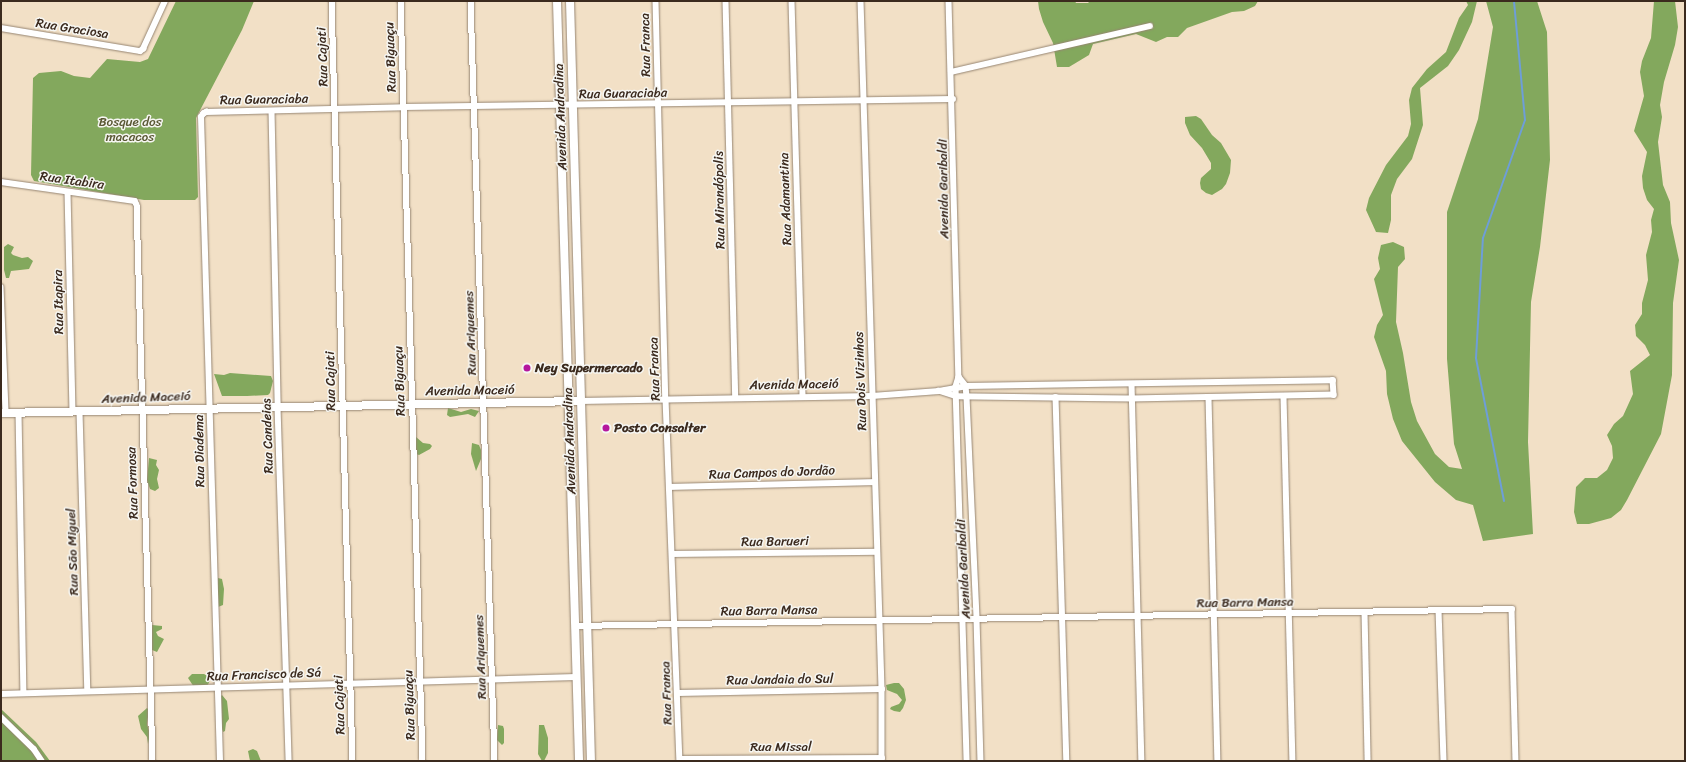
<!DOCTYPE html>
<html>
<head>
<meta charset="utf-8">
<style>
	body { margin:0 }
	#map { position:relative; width:1686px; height:762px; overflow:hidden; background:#f2e0c6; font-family:Sriracha,sans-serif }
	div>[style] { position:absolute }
	.forest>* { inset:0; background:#83a85d }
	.stream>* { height:2px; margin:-1px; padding:0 1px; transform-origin:1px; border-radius:1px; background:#6e9ed8 }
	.roads { filter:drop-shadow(0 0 1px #968572) drop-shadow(0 0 1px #968572) }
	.street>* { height:5.5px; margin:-2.75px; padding:0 2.75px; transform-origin:2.75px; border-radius:2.75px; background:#fff }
	.secondary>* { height:8px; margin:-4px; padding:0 4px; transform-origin:4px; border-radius:4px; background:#fff }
	.dots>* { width:11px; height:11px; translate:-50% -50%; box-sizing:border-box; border:2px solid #f6f6f2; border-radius:50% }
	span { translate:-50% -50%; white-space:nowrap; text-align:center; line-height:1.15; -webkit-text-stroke:3px #f6f6f2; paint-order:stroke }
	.street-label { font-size:13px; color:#3b2a1e }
	.park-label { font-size:13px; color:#5a5834 }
	.poi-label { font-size:13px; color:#3b2a1e; font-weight:700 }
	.left { translate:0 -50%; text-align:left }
	.frame { position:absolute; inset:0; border:2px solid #3b2a1e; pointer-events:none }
</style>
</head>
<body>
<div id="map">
	<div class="forest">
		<i style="clip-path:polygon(176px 1px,254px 1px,242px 30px,196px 118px,198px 197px,195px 200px,144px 200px,34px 181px,31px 175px,33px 78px,39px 73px,61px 71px,74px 76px,90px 78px,107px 59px,140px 62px,148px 59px)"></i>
		<i style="clip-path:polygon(1038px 1px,1075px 1px,1076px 3px,1088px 3px,1090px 1px,1258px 1px,1255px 6px,1244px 11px,1232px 12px,1187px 28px,1178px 37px,1167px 37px,1156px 42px,1136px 34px,1093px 44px,1089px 55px,1069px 67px,1057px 67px,1053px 43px,1043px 22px,1039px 9px)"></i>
		<i style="clip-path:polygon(1466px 1px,1477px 1px,1472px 22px,1459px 50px,1448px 66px,1420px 88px,1423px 125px,1412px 159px,1397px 179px,1391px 195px,1391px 220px,1388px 233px,1376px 232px,1366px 210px,1369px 198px,1386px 165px,1408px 136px,1411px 124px,1409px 100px,1412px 88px,1427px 69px,1446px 52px,1459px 18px,1468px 5px)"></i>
		<i style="clip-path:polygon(1486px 1px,1537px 1px,1547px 32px,1550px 160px,1540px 247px,1531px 302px,1528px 442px,1533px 534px,1483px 541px,1473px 505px,1456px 500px,1435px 482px,1402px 441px,1393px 419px,1387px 394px,1386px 371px,1374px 337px,1377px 325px,1383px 315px,1374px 279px,1380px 269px,1378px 258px,1381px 245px,1393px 242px,1404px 247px,1405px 259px,1398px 267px,1396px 322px,1403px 353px,1411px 402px,1417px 421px,1435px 454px,1449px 467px,1462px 469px,1454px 444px,1447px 359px,1447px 212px,1478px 119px,1493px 27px)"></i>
		<i style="clip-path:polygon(1654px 1px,1675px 1px,1678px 27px,1675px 45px,1664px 82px,1660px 105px,1662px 117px,1658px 142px,1663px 185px,1670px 202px,1671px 223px,1679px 260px,1673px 303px,1672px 375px,1661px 434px,1627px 500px,1621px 510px,1611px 518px,1589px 524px,1577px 524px,1574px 512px,1576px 487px,1585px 478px,1597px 478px,1607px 470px,1613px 458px,1612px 446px,1607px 435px,1614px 424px,1623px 416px,1633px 394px,1630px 371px,1650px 355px,1645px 345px,1636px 336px,1635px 325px,1642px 314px,1642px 303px,1648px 280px,1646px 255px,1652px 232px,1651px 220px,1654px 209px,1647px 200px,1643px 188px,1642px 176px,1647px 152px,1634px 131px,1644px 96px,1640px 72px,1642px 61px,1651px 38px)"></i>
		<i style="clip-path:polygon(1196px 116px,1201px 119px,1212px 135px,1221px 143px,1231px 160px,1230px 173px,1226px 184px,1222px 189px,1212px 195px,1206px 193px,1201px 189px,1200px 183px,1201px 178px,1211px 169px,1211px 163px,1202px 148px,1190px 135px,1185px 123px,1185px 117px)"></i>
		<i style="clip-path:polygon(8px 244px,14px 247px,11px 253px,13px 255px,22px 258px,28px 257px,33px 261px,29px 269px,11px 271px,9px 278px,6px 278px,4px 270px,4px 247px)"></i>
		<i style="clip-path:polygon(230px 373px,271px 376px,273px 381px,270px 393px,268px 395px,247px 396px,222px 396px,214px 374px,224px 375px)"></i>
		<i style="clip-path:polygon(448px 408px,461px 412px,471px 409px,479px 411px,475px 417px,468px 414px,450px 417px,447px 415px)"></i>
		<i style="clip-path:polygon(416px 437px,423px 443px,430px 444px,432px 446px,430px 449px,419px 455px,416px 454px)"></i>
		<i style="clip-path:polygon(472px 443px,479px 445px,481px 450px,481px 459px,476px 471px,471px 454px)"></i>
		<i style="clip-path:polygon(149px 458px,157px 460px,156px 465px,159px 470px,157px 479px,159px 488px,155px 491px,150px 489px,147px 480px)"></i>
		<i style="clip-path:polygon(218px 578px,222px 579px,224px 589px,223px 605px,218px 607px,216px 606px)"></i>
		<i style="clip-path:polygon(152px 625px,162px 626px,162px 629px,156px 632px,158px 636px,164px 639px,157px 652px,152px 650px,151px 627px)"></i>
		<i style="clip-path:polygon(192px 674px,204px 674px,211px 678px,207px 687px,194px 687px,188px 678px)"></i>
		<i style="clip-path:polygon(894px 683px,899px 683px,904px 689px,906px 700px,903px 708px,900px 712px,894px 711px,890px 709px,891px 707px,899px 704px,902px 700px,897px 694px,887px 690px,886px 685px)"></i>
		<i style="clip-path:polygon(222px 695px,227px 701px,229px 719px,226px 723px,225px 731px,223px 732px,221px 727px,220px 697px)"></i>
		<i style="clip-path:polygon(147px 708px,149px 710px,147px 724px,150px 734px,148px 744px,147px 737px,141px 729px,138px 716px)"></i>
		<i style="clip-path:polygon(1px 709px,36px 742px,50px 761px,1px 761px)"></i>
		<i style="clip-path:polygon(498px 725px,503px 726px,504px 729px,504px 743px,502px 745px,497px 740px)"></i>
		<i style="clip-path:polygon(539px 725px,544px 725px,548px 738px,548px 753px,544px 761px,542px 761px,538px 754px)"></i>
		<i style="clip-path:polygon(253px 749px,257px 751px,261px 761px,250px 761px,248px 751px)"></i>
	</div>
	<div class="stream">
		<i style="left:1504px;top:501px;width:146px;rotate:-101.1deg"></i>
		<i style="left:1476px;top:358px;width:120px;rotate:-86.7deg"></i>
		<i style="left:1483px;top:238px;width:125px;rotate:-70.4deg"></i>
		<i style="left:1525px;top:120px;width:120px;rotate:-95.3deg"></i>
	</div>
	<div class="roads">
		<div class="street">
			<i style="left:332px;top:1px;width:760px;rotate:88.42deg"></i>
			<i style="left:401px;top:1px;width:760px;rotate:88.34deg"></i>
			<i style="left:471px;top:1px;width:760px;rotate:88.19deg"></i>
			<i style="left:656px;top:1px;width:398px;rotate:88.6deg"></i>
			<i style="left:666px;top:399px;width:362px;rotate:87.8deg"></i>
			<i style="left:726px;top:1px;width:397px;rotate:88.6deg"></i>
			<i style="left:792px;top:1px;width:395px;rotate:88.4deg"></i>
			<i style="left:861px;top:1px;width:688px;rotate:88.25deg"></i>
			<i style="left:882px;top:689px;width:72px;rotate:90deg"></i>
			<i style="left:949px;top:1px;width:376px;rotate:88.5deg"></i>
			<i style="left:959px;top:377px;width:10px;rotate:107deg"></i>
			<i style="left:956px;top:387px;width:374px;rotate:88.3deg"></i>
			<i style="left:1px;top:28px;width:141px;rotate:9.4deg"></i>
			<i style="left:140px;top:51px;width:4px;rotate:-34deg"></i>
			<i style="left:143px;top:49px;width:53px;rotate:-65.4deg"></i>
			<i style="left:951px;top:72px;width:204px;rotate:-13deg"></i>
			<i style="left:272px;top:111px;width:296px;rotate:88.8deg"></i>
			<i style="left:278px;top:407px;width:354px;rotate:88.2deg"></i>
			<i style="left:1px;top:182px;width:135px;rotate:8.1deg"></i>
			<i style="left:135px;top:201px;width:4px;rotate:63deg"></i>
			<i style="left:137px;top:205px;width:556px;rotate:88.35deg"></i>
			<i style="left:68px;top:192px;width:220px;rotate:88.7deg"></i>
			<i style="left:1px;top:287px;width:126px;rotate:87.7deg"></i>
			<i style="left:959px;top:377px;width:11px;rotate:52deg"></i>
			<i style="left:966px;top:386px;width:11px;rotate:85deg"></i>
			<i style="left:967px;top:397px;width:222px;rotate:87.4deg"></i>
			<i style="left:977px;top:619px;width:142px;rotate:88.4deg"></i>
			<i style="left:1132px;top:384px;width:377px;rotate:88.5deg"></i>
			<i style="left:1056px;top:397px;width:364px;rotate:88.3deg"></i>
			<i style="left:1284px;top:397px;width:364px;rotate:88.6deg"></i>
			<i style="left:1209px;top:398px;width:363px;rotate:88.6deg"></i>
			<i style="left:580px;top:401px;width:292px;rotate:-1deg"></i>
			<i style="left:872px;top:396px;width:67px;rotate:-4.3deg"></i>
			<i style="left:939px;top:391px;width:27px;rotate:-10deg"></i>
			<i style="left:966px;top:386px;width:367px;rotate:-0.9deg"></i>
			<i style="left:1333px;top:380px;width:15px;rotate:86deg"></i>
			<i style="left:1334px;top:395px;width:202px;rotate:178.9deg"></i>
			<i style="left:1132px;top:399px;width:175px;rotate:-179.3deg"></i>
			<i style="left:957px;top:397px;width:19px;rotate:-162deg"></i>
			<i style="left:19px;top:412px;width:281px;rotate:89deg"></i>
			<i style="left:80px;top:412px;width:279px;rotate:88.4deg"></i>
			<i style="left:670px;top:487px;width:205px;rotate:-1.4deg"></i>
			<i style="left:673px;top:554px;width:204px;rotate:-0.6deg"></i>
			<i style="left:1439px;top:610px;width:151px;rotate:88.1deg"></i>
			<i style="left:1365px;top:612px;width:149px;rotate:88.8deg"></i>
			<i style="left:575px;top:626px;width:937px;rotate:-1.04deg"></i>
			<i style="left:1512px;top:609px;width:152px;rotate:88.5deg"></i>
			<i style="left:678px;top:693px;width:204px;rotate:-1.1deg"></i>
			<i style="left:1px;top:694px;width:575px;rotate:-1.69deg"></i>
			<i style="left:1px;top:717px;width:46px;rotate:44.1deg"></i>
			<i style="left:34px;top:749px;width:14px;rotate:56deg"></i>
			<i style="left:680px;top:759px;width:202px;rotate:-0.3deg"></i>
			<i style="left:220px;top:761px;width:644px;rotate:-91.69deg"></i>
			<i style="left:201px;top:117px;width:4px;rotate:-56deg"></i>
			<i style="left:203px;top:114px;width:4px;rotate:-34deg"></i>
			<i style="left:206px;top:112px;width:198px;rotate:-1.4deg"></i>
			<i style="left:404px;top:107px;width:549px;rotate:-0.83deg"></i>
		</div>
		<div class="secondary">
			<i style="left:557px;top:1px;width:760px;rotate:88.34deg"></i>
			<i style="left:570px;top:1px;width:760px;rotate:88.42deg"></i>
			<i style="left:1px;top:413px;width:579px;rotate:-1.19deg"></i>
		</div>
	</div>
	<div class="dots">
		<i style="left:527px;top:368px;background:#b5179e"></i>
		<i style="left:606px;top:428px;background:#b5179e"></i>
	</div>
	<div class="street-label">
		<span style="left:72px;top:29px;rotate:9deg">Rua Graciosa</span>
		<span style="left:646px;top:45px;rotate:-91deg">Rua Franca</span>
		<span style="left:323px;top:57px;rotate:-92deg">Rua Cajati</span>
		<span style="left:391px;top:57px;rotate:-92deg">Rua Biguaçu</span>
		<span style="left:623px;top:94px;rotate:-1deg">Rua Guaraciaba</span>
		<span style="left:264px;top:100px;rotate:-1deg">Rua Guaraciaba</span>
		<span style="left:561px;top:117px;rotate:-92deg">Avenida Andradina</span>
		<span style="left:72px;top:181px;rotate:8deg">Rua Itabira</span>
		<span style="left:944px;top:189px;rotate:-91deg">Avenida Garibaldi</span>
		<span style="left:786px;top:199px;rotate:-92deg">Rua Adamantina</span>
		<span style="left:720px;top:200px;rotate:-91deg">Rua Mirandópolis</span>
		<span style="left:59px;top:302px;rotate:-91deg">Rua Itapira</span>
		<span style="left:471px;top:333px;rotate:-92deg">Rua Ariquemes</span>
		<span style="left:655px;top:369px;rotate:-92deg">Rua Franca</span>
		<span style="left:331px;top:381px;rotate:-91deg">Rua Cajati</span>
		<span style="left:400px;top:381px;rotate:-92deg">Rua Biguaçu</span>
		<span style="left:861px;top:381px;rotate:-92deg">Rua Dois Vizinhos</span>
		<span style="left:794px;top:385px;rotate:-1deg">Avenida Maceió</span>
		<span style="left:470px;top:391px;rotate:-1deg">Avenida Maceió</span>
		<span style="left:146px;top:398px;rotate:-2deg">Avenida Maceió</span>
		<span style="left:268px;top:436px;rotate:-92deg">Rua Candeias</span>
		<span style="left:570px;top:441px;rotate:-92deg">Avenida Andradina</span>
		<span style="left:200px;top:451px;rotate:-91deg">Rua Diadema</span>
		<span style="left:772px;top:473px;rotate:-2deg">Rua Campos do Jordão</span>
		<span style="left:133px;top:483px;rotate:-92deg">Rua Formosa</span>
		<span style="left:775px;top:542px;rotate:-1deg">Rua Barueri</span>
		<span style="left:73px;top:552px;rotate:-92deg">Rua São Miguel</span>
		<span style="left:964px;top:569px;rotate:-93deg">Avenida Garibaldi</span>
		<span style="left:1245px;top:603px;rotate:-1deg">Rua Barra Mansa</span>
		<span style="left:769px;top:611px;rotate:-1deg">Rua Barra Mansa</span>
		<span style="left:481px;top:657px;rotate:-92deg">Rua Ariquemes</span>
		<span style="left:264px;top:675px;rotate:-2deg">Rua Francisco de Sá</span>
		<span style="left:780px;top:680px;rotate:-1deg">Rua Jandaia do Sul</span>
		<span style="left:667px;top:693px;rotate:-92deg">Rua Franca</span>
		<span style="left:340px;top:705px;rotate:-92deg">Rua Cajati</span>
		<span style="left:410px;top:705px;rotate:-92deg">Rua Biguaçu</span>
		<span style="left:781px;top:747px">Rua Missal</span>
	</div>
	<div class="park-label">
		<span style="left:130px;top:130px">Bosque dos<br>macacos</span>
	</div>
	<div class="poi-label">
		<span class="left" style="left:535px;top:368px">Ney Supermercado</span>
		<span class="left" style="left:614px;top:428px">Posto Consalter</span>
	</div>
	<div class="frame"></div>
</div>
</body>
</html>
